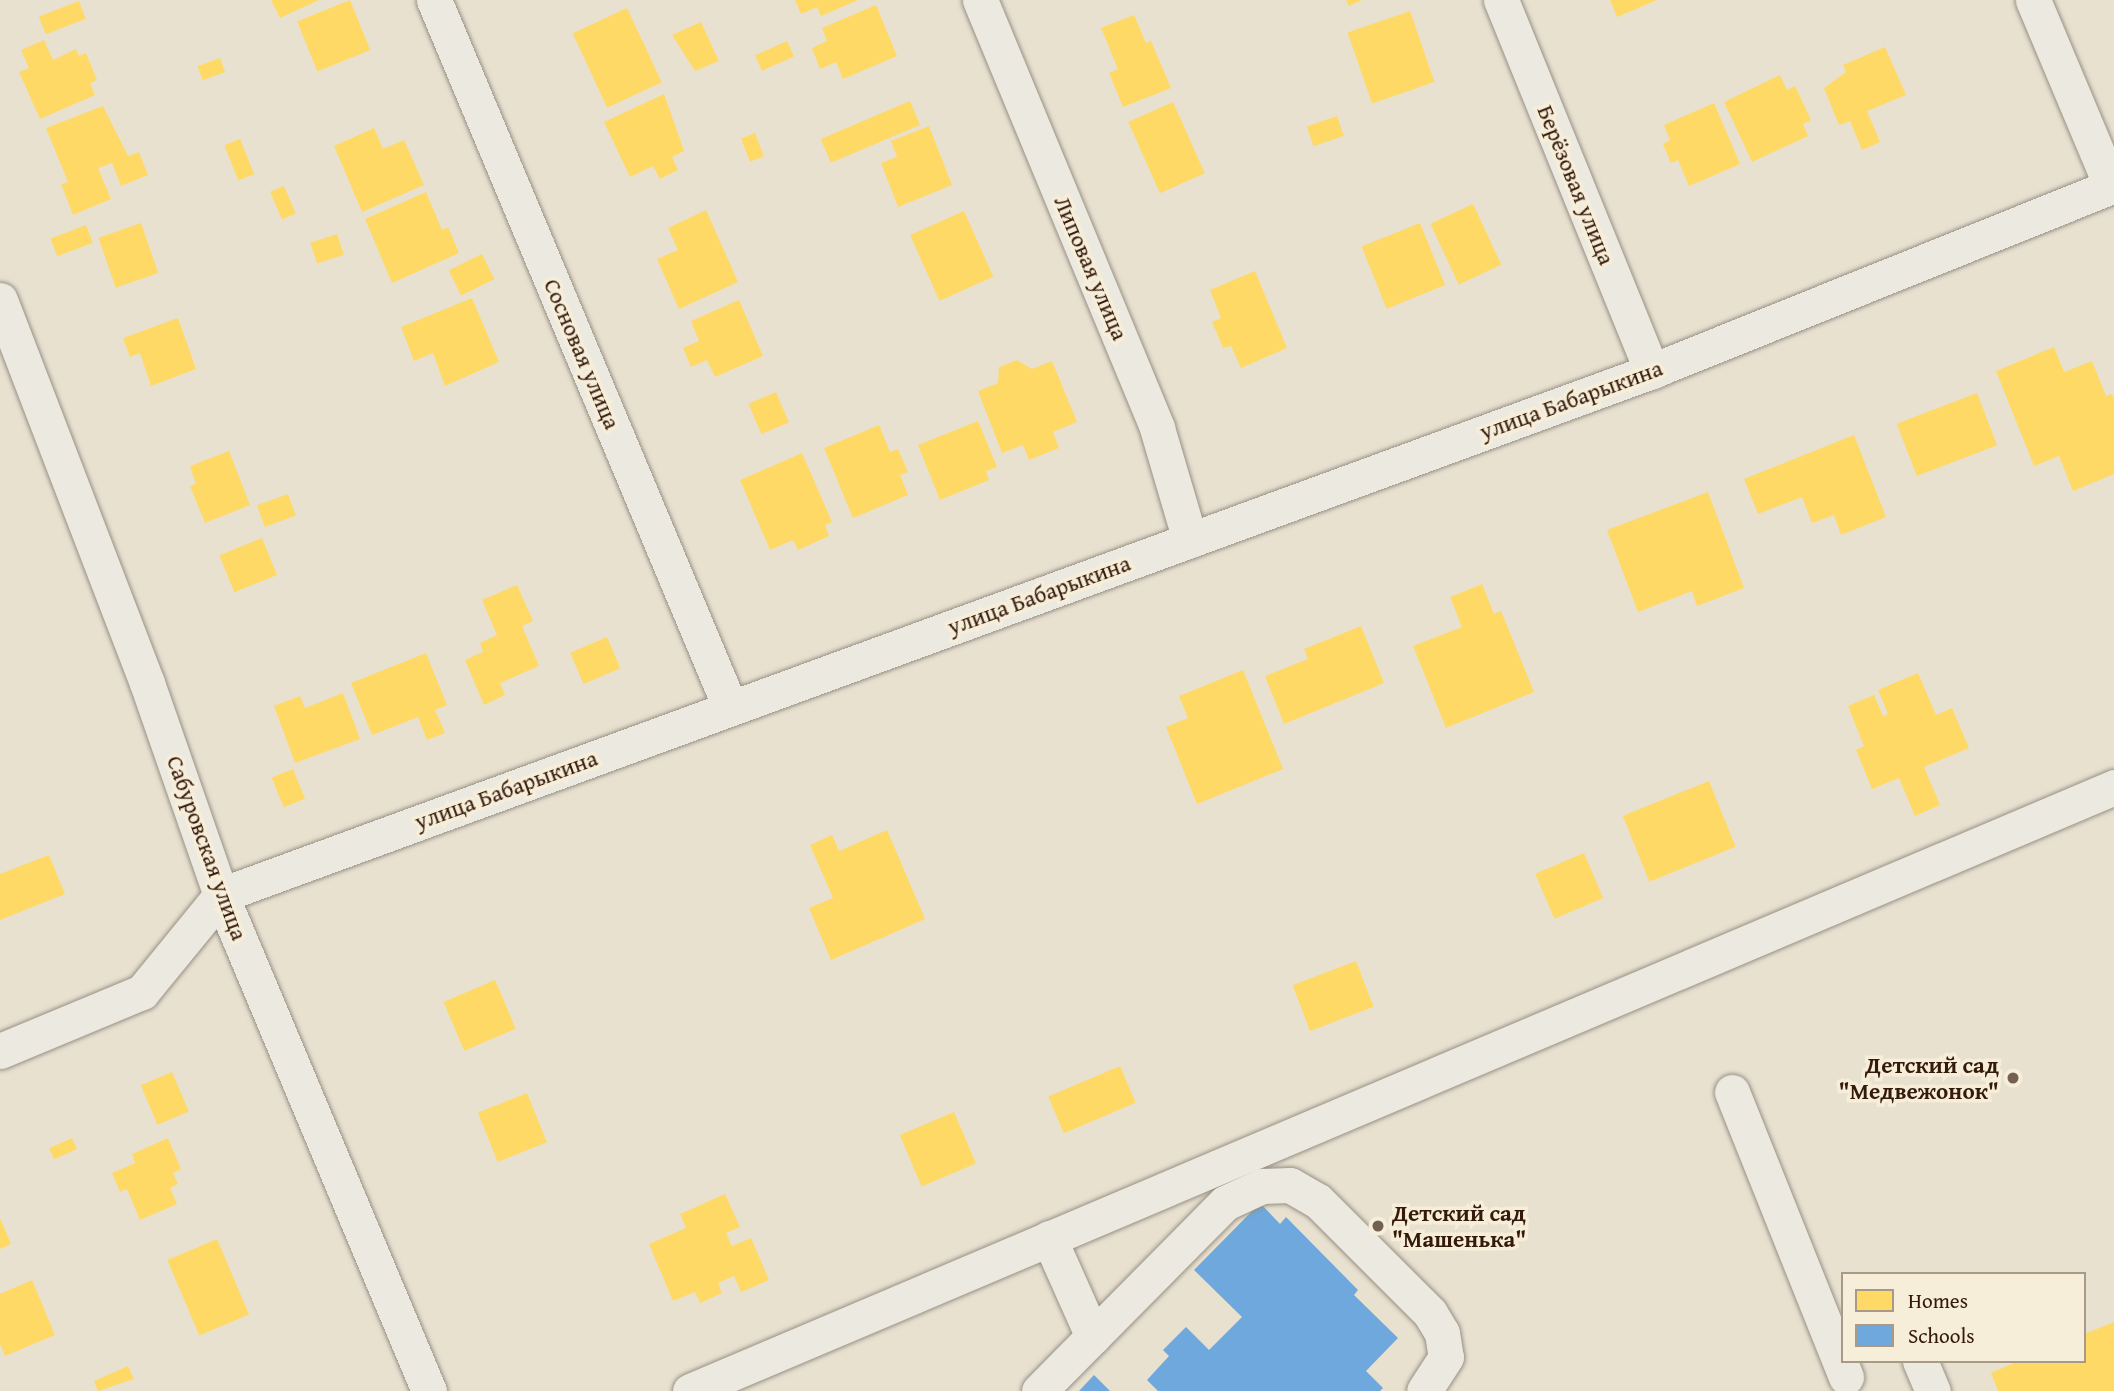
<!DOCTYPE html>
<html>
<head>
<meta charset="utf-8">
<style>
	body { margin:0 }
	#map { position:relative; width:2114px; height:1391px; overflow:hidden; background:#e8e1d0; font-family:"Gentium Book Plus",serif }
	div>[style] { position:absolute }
	.homes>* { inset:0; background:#ffd966; transform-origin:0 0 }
	.schools>* { inset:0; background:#6fa8dc }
	.roads { filter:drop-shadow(0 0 2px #989085) drop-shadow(0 0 2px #989085) }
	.minor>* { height:35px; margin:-17.5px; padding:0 17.5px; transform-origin:17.5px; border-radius:17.5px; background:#ece9e0 }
	.dots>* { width:19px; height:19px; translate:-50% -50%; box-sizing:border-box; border:4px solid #f7eed9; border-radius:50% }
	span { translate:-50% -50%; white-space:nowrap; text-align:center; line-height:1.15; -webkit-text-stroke:7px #f7eed9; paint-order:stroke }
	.street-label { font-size:23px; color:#341a0b }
	.poi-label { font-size:23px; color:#341a0b; font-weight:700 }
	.right { translate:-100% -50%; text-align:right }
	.left { translate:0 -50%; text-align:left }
	.legend { position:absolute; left:1841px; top:1272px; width:245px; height:91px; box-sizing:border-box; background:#f7eed9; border:2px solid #a99987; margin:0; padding:9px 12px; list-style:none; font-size:21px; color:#341a0b }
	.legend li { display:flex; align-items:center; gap:14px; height:35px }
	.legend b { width:35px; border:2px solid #a99987 }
</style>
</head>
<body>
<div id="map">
	<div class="homes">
		<i style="clip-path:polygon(271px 0,319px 0,280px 18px)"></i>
		<i style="left:350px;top:0;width:54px;height:57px;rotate:68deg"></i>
		<i style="clip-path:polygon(795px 0,858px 0,821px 16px,817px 7px,801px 14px)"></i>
		<i style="clip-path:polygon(1346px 0,1362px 0,1349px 6px)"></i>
		<i style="clip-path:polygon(1610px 0,1657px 0,1617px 17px)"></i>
		<i style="left:79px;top:1px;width:19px;height:43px;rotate:69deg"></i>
		<i style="clip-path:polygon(876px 5px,897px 56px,843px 79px,836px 62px,820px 69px,812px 48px,827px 41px,822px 28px)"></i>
		<i style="left:627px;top:8px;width:82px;height:60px;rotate:65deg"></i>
		<i style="left:1410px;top:11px;width:75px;height:66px;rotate:71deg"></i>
		<i style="clip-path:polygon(1134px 15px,1146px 43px,1151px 41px,1171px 88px,1123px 107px,1109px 73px,1118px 69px,1101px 28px)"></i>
		<i style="clip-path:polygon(701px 22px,719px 61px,695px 71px,672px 35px)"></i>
		<i style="clip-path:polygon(44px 40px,53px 60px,76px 49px,79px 56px,86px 53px,97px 80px,90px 83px,95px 95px,40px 119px,19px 72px,29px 68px,21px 50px)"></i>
		<i style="left:787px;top:41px;width:17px;height:35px;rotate:66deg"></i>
		<i style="clip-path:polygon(1885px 47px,1906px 95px,1867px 111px,1880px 142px,1862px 150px,1850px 121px,1839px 125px,1824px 88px,1846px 72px,1843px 65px)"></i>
		<i style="left:220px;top:58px;width:15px;height:24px;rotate:70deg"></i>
		<i style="clip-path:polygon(1780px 75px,1787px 90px,1795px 86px,1811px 120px,1803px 124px,1808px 136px,1752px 162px,1724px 102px)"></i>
		<i style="clip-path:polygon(664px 94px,684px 151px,672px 157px,678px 170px,660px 179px,653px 166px,630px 177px,604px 122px)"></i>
		<i style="left:910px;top:101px;width:26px;height:97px;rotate:67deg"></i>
		<i style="left:1173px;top:102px;width:78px;height:49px;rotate:66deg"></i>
		<i style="clip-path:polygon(1714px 103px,1740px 164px,1689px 186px,1678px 160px,1671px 163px,1663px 144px,1670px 140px,1664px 125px)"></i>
		<i style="clip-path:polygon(103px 106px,128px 156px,139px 152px,148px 175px,121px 186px,112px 163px,98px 168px,111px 199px,73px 215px,61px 184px,68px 182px,46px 128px)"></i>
		<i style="left:1337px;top:116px;width:21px;height:32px;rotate:71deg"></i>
		<i style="clip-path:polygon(929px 126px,952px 185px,898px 207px,881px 163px,897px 157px,891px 141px)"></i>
		<i style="clip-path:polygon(374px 128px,383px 149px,404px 140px,424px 185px,362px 212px,334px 146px)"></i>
		<i style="left:755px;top:133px;width:25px;height:15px;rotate:69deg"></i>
		<i style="left:240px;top:139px;width:38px;height:17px;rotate:68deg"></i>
		<i style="left:284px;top:186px;width:30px;height:15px;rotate:67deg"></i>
		<i style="clip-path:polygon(426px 192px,442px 230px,448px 227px,459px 253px,392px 283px,365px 219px)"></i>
		<i style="left:1473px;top:204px;width:67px;height:47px;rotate:65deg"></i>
		<i style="clip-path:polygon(706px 210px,738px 282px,679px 309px,657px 259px,678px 250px,668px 228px)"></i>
		<i style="left:964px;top:211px;width:72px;height:59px;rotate:66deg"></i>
		<i style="left:141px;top:223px;width:53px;height:45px;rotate:71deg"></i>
		<i style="left:1420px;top:223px;width:67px;height:63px;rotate:68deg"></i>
		<i style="left:86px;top:225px;width:19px;height:38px;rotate:69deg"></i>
		<i style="left:337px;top:234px;width:22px;height:28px;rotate:72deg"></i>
		<i style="left:482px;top:254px;width:28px;height:37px;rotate:64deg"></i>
		<i style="clip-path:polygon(1255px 271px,1287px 348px,1241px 368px,1231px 346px,1223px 348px,1212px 322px,1221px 318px,1210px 290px)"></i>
		<i style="clip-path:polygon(472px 298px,499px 362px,445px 386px,433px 353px,414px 361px,401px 327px)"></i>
		<i style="clip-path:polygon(739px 300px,763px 356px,715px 377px,707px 360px,691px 367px,683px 348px,699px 341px,691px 321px)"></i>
		<i style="clip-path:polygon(178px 318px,196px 369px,151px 386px,140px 353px,130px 357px,123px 338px)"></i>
		<i style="clip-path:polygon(2054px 347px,2064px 372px,2092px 361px,2106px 396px,2112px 394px,2114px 400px,2114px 474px,2073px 491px,2059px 456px,2034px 466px,1996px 371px)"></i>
		<i style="clip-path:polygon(1017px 360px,1032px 369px,1052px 361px,1077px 422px,1053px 432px,1059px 448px,1029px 460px,1023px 445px,1002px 453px,978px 391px,998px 383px,999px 367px)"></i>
		<i style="left:776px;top:392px;width:33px;height:30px;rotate:67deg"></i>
		<i style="left:1977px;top:393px;width:56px;height:86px;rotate:69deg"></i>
		<i style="clip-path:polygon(978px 421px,997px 467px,986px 471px,989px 480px,940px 500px,918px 445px)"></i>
		<i style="clip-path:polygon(879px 425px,890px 452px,898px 449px,908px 472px,900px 475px,908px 495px,853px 518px,824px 448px)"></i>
		<i style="clip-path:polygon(1854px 435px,1886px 517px,1841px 535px,1834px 515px,1812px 523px,1802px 497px,1758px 514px,1744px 479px)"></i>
		<i style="clip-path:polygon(229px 451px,250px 505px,205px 523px,190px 486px,196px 484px,190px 466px)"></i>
		<i style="clip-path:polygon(802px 453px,832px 522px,825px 525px,829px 536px,798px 550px,793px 540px,770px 550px,740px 480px)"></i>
		<i style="clip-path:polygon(1708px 492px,1744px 588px,1697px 606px,1692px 591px,1638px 612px,1607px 530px)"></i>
		<i style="left:288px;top:494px;width:23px;height:33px;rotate:70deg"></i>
		<i style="left:262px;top:538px;width:40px;height:46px;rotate:68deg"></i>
		<i style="clip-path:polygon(1482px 584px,1494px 614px,1501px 611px,1534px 692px,1446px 728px,1413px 646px,1462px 627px,1450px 597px)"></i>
		<i style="clip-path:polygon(517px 585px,533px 621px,522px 626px,539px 666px,500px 683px,505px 695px,484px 705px,465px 660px,483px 652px,480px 643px,497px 635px,482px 600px)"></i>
		<i style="clip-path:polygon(1361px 626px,1384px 683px,1284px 724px,1265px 676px,1308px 659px,1304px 649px)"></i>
		<i style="left:607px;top:637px;width:34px;height:40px;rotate:67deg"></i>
		<i style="clip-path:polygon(426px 653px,447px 705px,435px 710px,445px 733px,427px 740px,418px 717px,372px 735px,351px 683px)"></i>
		<i style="clip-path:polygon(1243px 670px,1283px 769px,1197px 804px,1166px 727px,1188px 718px,1179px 696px)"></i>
		<i style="clip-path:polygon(1918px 673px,1936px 715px,1952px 708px,1969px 748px,1924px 767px,1940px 805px,1915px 816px,1899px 778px,1872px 789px,1856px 750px,1864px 746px,1848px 706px,1874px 695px,1883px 716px,1888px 714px,1878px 690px)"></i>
		<i style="clip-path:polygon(343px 693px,360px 739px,295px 763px,274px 706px,300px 696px,305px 708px)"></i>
		<i style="left:293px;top:769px;width:32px;height:23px;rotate:68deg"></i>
		<i style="left:1709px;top:781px;width:71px;height:93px;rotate:68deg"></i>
		<i style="clip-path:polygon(887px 830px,925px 919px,831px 960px,809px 908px,833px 898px,810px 845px,832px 835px,839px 851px)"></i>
		<i style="left:1584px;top:853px;width:49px;height:53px;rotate:67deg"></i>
		<i style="clip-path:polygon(49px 855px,65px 894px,0 920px,0 874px)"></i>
		<i style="left:1356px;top:961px;width:49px;height:68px;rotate:69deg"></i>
		<i style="left:495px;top:980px;width:53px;height:56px;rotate:67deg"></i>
		<i style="left:1120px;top:1066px;width:40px;height:78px;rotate:67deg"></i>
		<i style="left:172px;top:1072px;width:43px;height:34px;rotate:67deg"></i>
		<i style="left:527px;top:1093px;width:53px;height:53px;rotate:68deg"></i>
		<i style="left:954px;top:1112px;width:56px;height:59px;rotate:67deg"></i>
		<i style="left:72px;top:1138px;width:12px;height:25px;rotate:66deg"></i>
		<i style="clip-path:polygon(168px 1138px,181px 1169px,173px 1173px,178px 1184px,170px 1188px,177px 1204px,140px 1220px,127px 1189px,120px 1192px,112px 1173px,135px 1163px,132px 1154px)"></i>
		<i style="clip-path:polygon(725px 1194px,740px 1227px,726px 1233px,732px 1246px,751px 1238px,769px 1280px,741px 1292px,734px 1276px,718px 1283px,722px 1293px,700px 1303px,695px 1292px,673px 1301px,649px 1244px,686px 1228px,680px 1214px)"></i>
		<i style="clip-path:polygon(0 1218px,11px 1244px,0 1249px)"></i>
		<i style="left:217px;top:1239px;width:82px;height:54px;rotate:67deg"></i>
		<i style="clip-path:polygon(32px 1280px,55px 1335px,5px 1356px,0 1344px,0 1294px)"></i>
		<i style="clip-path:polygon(2114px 1322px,2114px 1391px,1998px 1391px,1991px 1373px,2018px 1361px,2084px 1361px,2084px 1334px)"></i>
		<i style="clip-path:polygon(128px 1366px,134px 1379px,98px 1391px,94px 1381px)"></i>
	</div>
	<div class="schools">
		<i style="clip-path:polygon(1260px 1203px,1280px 1224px,1286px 1217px,1358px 1290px,1354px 1295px,1398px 1338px,1366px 1371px,1383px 1388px,1380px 1391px,1158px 1391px,1147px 1380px,1169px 1356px,1163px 1350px,1186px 1327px,1209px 1350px,1242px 1317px,1194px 1270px)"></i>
		<i style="clip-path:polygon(1094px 1375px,1110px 1391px,1079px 1391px)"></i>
	</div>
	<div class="roads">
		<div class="minor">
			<i style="left:434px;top:0;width:766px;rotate:67.28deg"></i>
			<i style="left:980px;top:0;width:463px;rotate:67.5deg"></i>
			<i style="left:1157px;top:428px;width:117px;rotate:73.6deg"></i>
			<i style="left:1501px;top:0;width:401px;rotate:67.9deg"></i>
			<i style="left:2033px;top:0;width:202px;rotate:67.2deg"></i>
			<i style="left:0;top:300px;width:410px;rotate:69deg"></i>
			<i style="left:147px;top:683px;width:225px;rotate:70.8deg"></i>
			<i style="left:221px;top:895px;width:538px;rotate:67.25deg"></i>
			<i style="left:0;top:1051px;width:154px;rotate:-22.6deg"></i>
			<i style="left:142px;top:992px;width:125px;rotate:-50.8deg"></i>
			<i style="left:221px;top:895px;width:1524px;rotate:-20.11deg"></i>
			<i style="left:1652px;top:371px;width:498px;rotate:-21.9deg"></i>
			<i style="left:1732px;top:1092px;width:307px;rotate:68.2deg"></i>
			<i style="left:1049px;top:1238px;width:108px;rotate:66deg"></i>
			<i style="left:1920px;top:1361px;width:33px;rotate:67deg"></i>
			<i style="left:690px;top:1391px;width:1547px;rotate:-22.98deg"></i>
			<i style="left:1039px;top:1391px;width:264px;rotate:-45.3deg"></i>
			<i style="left:1225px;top:1203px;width:41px;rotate:-24.7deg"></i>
			<i style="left:1262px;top:1186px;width:28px;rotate:-2deg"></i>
			<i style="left:1290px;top:1185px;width:32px;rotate:30deg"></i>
			<i style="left:1318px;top:1201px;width:158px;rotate:45deg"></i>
			<i style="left:1430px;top:1313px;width:23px;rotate:59deg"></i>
			<i style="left:1442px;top:1333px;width:24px;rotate:81deg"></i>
			<i style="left:1446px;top:1357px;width:40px;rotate:122.9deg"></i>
		</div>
	</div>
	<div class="dots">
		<i style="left:2013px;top:1078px;background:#736050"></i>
		<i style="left:1378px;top:1226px;background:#736050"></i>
	</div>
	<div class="street-label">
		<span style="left:1576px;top:185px;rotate:68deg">Берёзовая улица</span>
		<span style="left:1091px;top:268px;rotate:67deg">Липовая улица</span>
		<span style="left:582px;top:354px;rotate:67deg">Сосновая улица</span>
		<span style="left:1571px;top:400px;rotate:-20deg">улица Бабарыкина</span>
		<span style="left:1039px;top:595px;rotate:-20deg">улица Бабарыкина</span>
		<span style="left:506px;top:790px;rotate:-20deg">улица Бабарыкина</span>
		<span style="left:207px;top:848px;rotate:70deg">Сабуровская улица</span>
	</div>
	<div class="poi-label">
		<span class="right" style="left:1999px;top:1078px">Детский сад<br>"Медвежонок"</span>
		<span class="left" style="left:1392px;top:1226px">Детский сад<br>"Машенька"</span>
	</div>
	<ul class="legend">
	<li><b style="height:19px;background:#ffd966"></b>Homes</li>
	<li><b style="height:19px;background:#6fa8dc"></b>Schools</li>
	</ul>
</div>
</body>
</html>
